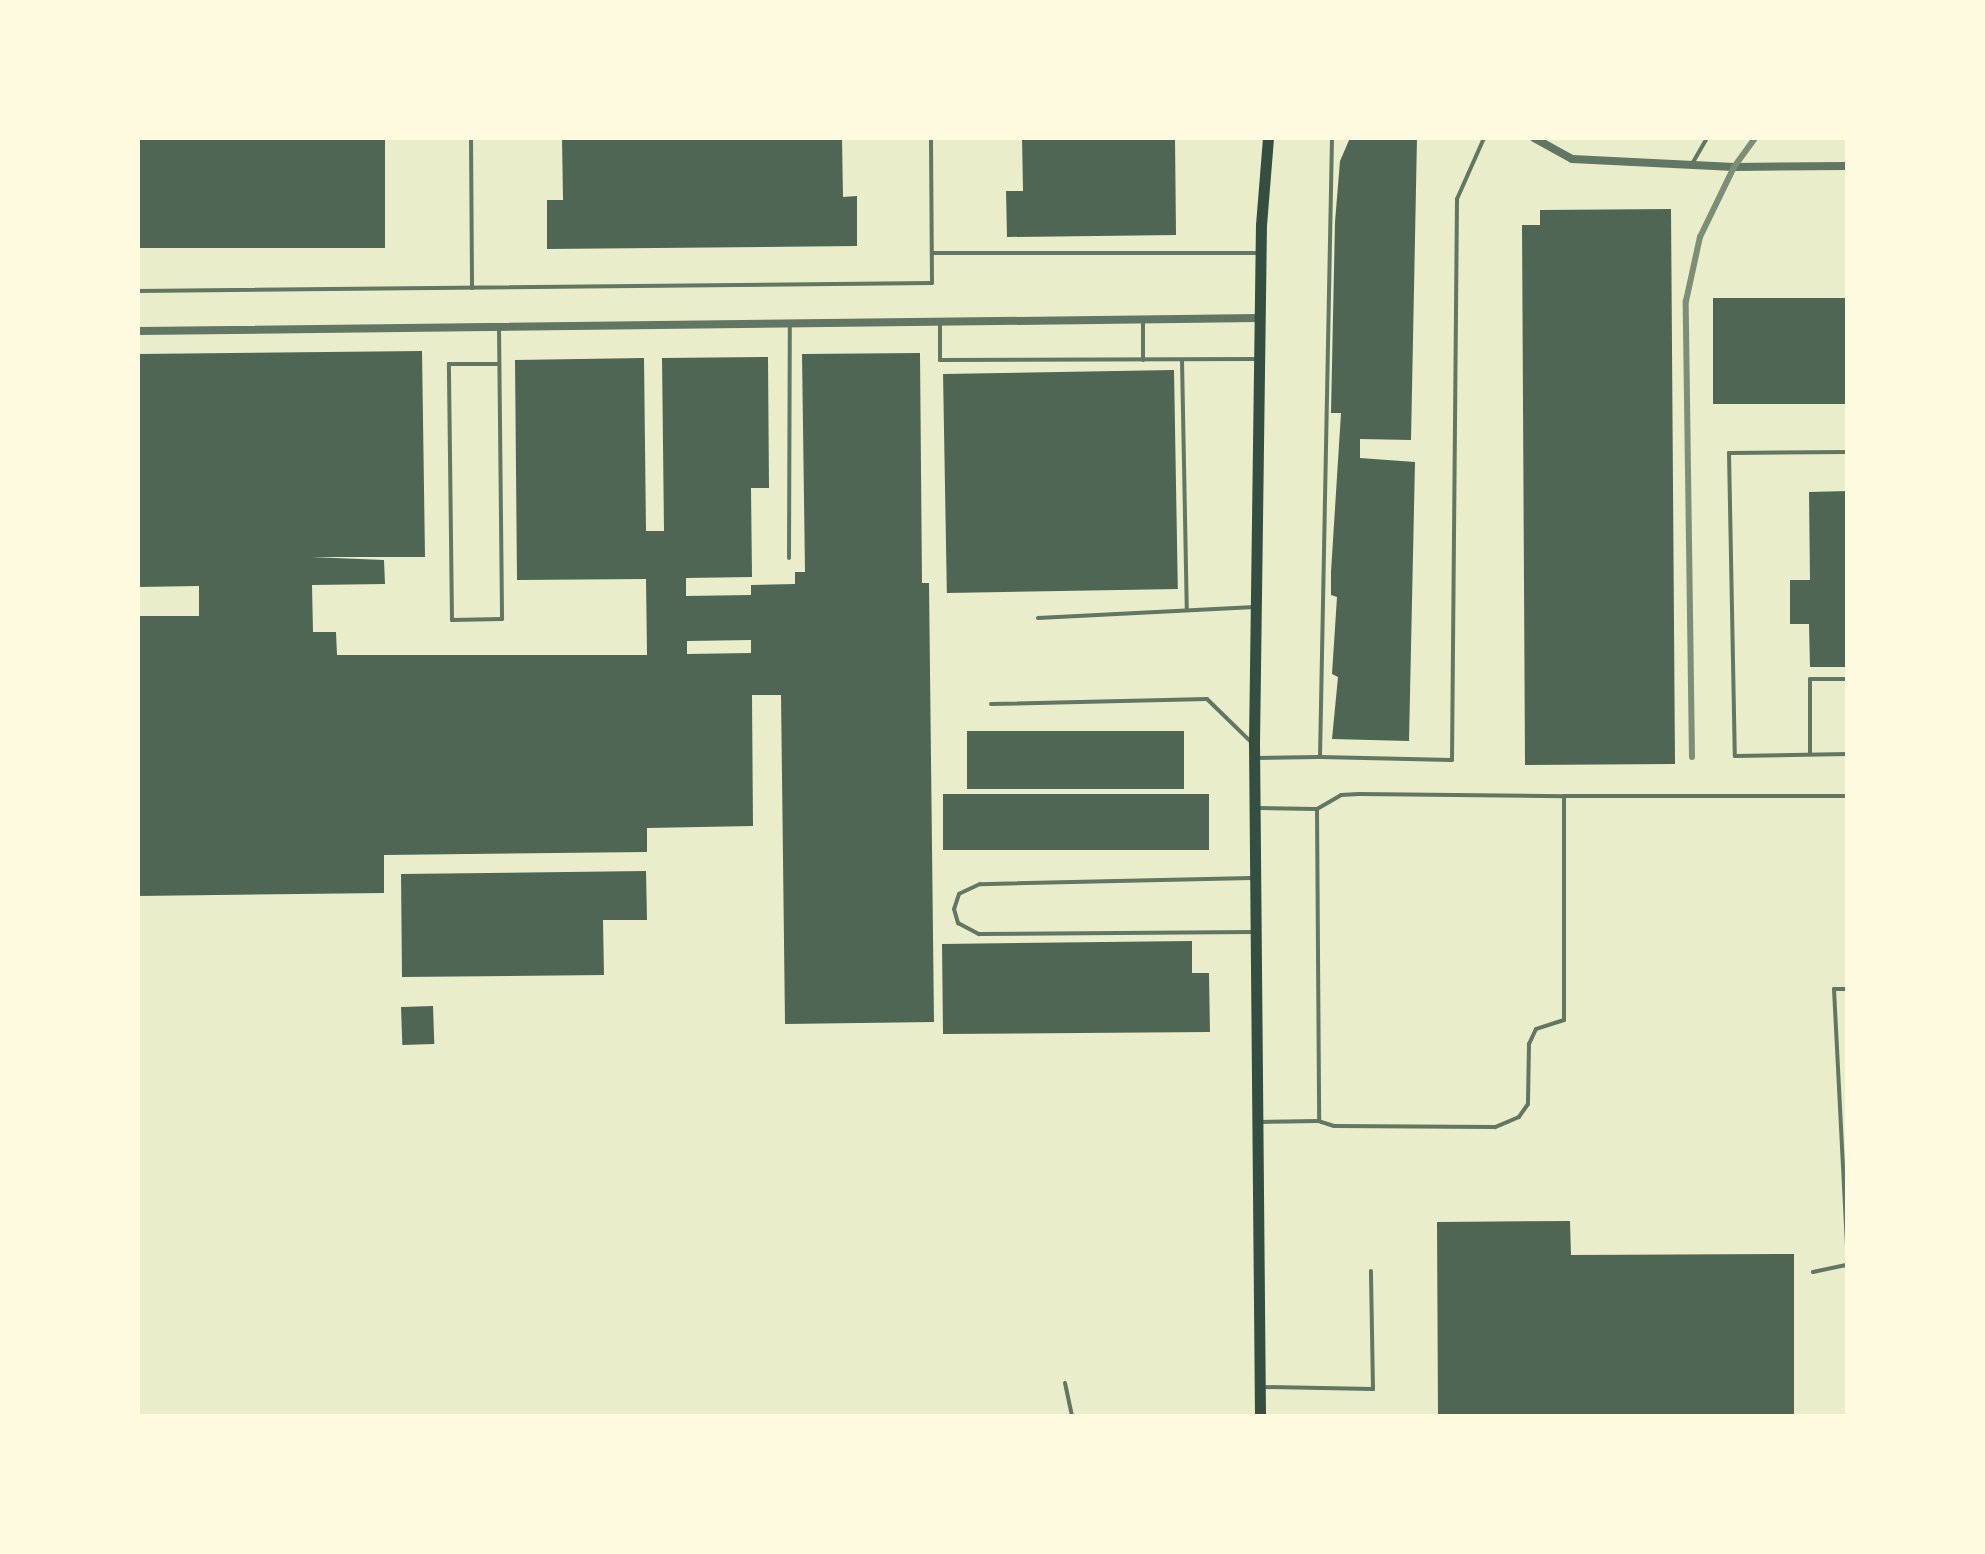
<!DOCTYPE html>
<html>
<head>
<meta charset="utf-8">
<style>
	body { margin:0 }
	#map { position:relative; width:1985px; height:1554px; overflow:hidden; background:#e9edc9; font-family:Quicksand,sans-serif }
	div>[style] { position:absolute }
	.building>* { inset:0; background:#4f6655; transform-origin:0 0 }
	.service>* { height:4px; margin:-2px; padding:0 2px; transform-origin:2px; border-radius:2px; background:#617663 }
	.minor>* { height:8px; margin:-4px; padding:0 4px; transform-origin:4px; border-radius:4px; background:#617663 }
	.secondary>* { height:11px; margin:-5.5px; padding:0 5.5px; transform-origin:5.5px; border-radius:5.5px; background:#344e41 }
	.rail>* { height:6px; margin:-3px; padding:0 3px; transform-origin:3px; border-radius:3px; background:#7c8e77 }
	span { translate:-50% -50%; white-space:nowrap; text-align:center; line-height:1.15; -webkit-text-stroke:8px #fefae0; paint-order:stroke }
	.frame { position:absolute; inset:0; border:140px solid #fefae0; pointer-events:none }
</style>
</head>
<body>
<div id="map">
	<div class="building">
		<i style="left:138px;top:138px;width:247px;height:110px"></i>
		<i style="clip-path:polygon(562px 138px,842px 138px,843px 197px,857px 196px,857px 246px,547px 249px,547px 200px,563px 200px)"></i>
		<i style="clip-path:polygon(1022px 138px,1175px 138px,1176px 235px,1007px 237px,1006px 191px,1023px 191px)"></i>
		<i style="clip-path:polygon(1350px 138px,1417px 138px,1411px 440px,1360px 439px,1360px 458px,1415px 462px,1409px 741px,1332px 739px,1338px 677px,1332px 674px,1337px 597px,1331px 595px,1331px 572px,1341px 413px,1331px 413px,1335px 222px,1340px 161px)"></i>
		<i style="clip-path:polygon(1671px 209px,1675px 764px,1525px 765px,1522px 225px,1540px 225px,1540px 210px)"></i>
		<i style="left:1848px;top:298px;width:106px;height:135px;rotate:90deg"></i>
		<i style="clip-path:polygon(evenodd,422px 351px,425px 557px,311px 557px,384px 560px,385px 584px,312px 585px,313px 632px,336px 632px,337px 655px,647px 655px,646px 579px,517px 580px,515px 360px,644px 358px,646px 531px,664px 531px,662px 358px,768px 357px,769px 488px,751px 488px,752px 577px,686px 578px,686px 596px,751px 595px,751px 585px,795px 584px,795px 572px,805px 572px,802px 354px,920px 353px,922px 583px,929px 583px,934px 1022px,785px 1024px,781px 695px,752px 695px,753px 826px,647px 828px,647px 852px,384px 855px,384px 893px,138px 896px,138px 616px,199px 616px,199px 586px,138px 587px,138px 354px,422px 351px,751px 640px,751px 653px,687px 654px,687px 641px,751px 640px)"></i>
		<i style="left:1174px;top:370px;width:219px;height:231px;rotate:89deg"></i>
		<i style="clip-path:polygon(1848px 491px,1848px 667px,1810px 667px,1809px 624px,1790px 624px,1790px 580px,1810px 580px,1809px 492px)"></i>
		<i style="left:1184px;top:731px;width:58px;height:217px;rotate:90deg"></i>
		<i style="left:1209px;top:794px;width:56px;height:266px;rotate:90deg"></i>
		<i style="clip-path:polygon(646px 871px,647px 920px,603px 920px,604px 975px,402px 977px,401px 874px)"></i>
		<i style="clip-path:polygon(1192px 941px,1192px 973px,1209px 973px,1210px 1032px,943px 1034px,942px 944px)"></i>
		<i style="left:433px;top:1006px;width:38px;height:32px;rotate:88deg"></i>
		<i style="clip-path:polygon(1570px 1221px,1571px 1255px,1794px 1254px,1794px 1416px,1438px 1416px,1437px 1222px)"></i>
	</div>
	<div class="service">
		<i style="left:471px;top:138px;width:150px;rotate:89.6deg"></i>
		<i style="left:1332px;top:138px;width:619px;rotate:91.11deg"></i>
		<i style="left:1320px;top:757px;width:132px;rotate:1.3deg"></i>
		<i style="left:1452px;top:760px;width:561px;rotate:-89.49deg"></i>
		<i style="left:1457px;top:199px;width:67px;rotate:-66.1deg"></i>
		<i style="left:1692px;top:164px;width:30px;rotate:-60deg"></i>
		<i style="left:932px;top:253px;width:325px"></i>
		<i style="left:138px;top:291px;width:794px;rotate:-0.58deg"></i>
		<i style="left:932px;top:283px;width:145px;rotate:-90.4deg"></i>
		<i style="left:1143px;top:319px;width:41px;rotate:90deg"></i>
		<i style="left:940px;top:323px;width:37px;rotate:90deg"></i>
		<i style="left:940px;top:360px;width:319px;rotate:-0.2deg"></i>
		<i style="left:499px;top:327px;width:292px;rotate:89.4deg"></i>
		<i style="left:502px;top:619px;width:50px;rotate:178.9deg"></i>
		<i style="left:452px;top:620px;width:256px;rotate:-90.7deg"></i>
		<i style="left:449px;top:364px;width:50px"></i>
		<i style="left:1182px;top:360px;width:250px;rotate:88.9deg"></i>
		<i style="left:1848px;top:452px;width:119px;rotate:179.5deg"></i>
		<i style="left:1729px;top:453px;width:303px;rotate:88.9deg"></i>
		<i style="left:1735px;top:756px;width:113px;rotate:-1deg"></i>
		<i style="left:789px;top:558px;width:235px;rotate:-89.8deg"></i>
		<i style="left:1038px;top:618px;width:217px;rotate:-2.9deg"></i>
		<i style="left:991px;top:704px;width:216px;rotate:-1.3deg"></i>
		<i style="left:1207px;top:699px;width:60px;rotate:44.3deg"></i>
		<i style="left:1810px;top:754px;width:75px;rotate:-90deg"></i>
		<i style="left:1810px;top:679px;width:38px"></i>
		<i style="left:1258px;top:758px;width:61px;rotate:-0.9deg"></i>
		<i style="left:1564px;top:796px;width:284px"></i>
		<i style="left:1259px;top:808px;width:58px;rotate:1deg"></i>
		<i style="left:1317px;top:809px;width:312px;rotate:89.6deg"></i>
		<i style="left:1319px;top:1121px;width:60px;rotate:179deg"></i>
		<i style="left:1317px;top:809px;width:28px;rotate:-30deg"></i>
		<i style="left:1341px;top:795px;width:18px;rotate:-3deg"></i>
		<i style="left:1359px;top:794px;width:205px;rotate:0.6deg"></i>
		<i style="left:1564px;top:796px;width:224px;rotate:90deg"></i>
		<i style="left:1564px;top:1020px;width:29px;rotate:162deg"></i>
		<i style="left:1536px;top:1029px;width:17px;rotate:115deg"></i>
		<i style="left:1529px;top:1044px;width:60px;rotate:91deg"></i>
		<i style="left:1528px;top:1104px;width:16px;rotate:125deg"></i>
		<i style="left:1519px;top:1117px;width:26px;rotate:157deg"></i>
		<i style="left:1495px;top:1127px;width:161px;rotate:-179.6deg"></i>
		<i style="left:1334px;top:1126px;width:16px;rotate:-162deg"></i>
		<i style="left:1251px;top:878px;width:271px;rotate:178.7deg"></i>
		<i style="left:980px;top:884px;width:23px;rotate:155deg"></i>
		<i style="left:959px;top:894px;width:16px;rotate:108deg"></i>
		<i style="left:954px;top:909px;width:15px;rotate:74deg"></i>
		<i style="left:958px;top:923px;width:24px;rotate:28deg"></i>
		<i style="left:979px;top:934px;width:275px;rotate:-0.4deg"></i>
		<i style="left:1848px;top:989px;width:14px;rotate:180deg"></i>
		<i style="left:1834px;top:989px;width:280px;rotate:87.1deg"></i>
		<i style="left:1813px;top:1272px;width:35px;rotate:-12deg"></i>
		<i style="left:1065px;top:1383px;width:34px;rotate:78deg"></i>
		<i style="left:1264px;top:1387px;width:109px;rotate:1.1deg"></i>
		<i style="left:1373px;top:1389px;width:118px;rotate:-91deg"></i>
	</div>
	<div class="minor">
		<i style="left:1534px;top:138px;width:43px;rotate:28.9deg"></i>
		<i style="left:1572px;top:159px;width:162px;rotate:2.8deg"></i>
		<i style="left:1734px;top:167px;width:114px;rotate:-0.5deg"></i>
		<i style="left:138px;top:331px;width:1121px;rotate:-0.66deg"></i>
	</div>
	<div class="secondary">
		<i style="left:1260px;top:1416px;width:672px;rotate:-90.51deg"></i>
		<i style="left:1254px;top:744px;width:519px;rotate:-89.23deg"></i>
		<i style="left:1261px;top:225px;width:87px;rotate:-85.4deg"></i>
	</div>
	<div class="rail">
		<i style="left:1692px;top:757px;width:456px;rotate:-90.8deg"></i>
		<i style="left:1686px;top:301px;width:66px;rotate:-77.7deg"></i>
		<i style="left:1700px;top:237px;width:78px;rotate:-64.1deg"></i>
		<i style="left:1734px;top:167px;width:36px;rotate:-54deg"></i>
	</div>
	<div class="frame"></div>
</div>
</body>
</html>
